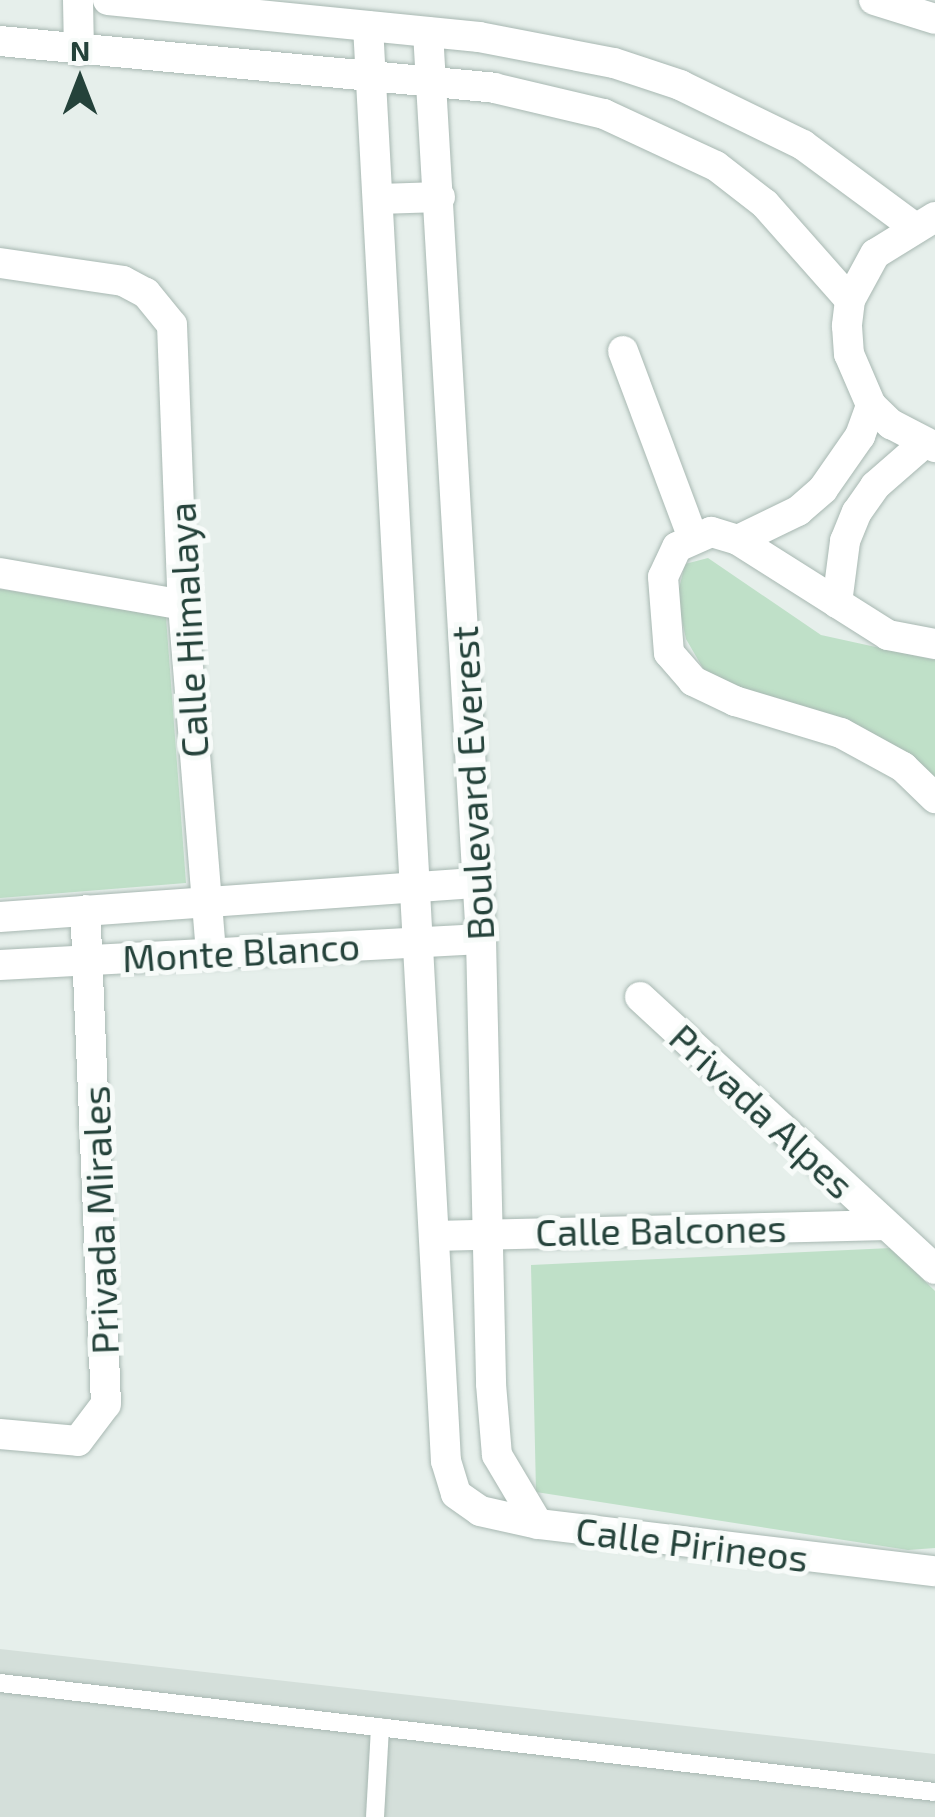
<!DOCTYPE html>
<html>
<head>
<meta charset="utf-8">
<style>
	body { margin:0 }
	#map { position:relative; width:935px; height:1817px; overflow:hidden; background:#e6efeb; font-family:"Exo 2",sans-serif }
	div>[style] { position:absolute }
	.built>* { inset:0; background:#d4dfda }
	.green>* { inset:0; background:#bfe0c8 }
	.roads { filter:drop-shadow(0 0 2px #a8b8b2) drop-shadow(0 0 2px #a8b8b2) }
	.service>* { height:18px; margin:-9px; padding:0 9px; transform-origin:9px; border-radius:9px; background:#fff }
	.minor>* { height:30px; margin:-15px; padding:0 15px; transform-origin:15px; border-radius:15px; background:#fff }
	span { translate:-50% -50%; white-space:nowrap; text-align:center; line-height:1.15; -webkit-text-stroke:10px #f7fbf9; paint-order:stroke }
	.street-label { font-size:38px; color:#24423a }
	.north { position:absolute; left:30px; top:30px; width:100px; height:100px; -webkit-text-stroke:8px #f7fbf9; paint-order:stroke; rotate:0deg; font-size:28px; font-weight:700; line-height:40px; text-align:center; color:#24423a }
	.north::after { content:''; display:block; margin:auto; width:35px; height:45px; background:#24423a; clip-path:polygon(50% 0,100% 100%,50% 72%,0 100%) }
</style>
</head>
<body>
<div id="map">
	<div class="built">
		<i style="clip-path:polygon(0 1649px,935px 1754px,935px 1817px,0 1817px)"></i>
	</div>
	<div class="green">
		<i style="clip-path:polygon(708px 558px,821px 635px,935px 660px,935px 780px,704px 670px,686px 639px,677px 597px,685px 564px)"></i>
		<i style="clip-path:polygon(0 589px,166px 617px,186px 883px,0 898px)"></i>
		<i style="clip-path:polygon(891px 1248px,935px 1291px,935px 1548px,908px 1550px,536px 1492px,531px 1265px)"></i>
	</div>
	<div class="roads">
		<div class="service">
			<i style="left:0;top:1683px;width:941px;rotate:6.65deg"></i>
			<i style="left:375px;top:1817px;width:90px;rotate:-86.8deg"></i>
		</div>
		<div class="minor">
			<i style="left:78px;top:0;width:51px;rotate:88.9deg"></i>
			<i style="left:108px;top:0;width:373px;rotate:5.7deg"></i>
			<i style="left:479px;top:37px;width:137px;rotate:10.9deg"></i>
			<i style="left:614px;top:63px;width:70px;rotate:18.4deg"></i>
			<i style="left:680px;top:85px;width:137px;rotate:26deg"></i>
			<i style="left:803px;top:145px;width:137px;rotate:36.4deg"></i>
			<i style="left:874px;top:0;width:64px;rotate:17.3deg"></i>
			<i style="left:368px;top:26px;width:1437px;rotate:86.89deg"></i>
			<i style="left:446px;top:1461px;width:34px;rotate:73deg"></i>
			<i style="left:456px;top:1494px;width:29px;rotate:35deg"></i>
			<i style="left:480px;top:1511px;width:59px;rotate:12.6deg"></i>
			<i style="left:538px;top:1524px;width:400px;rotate:6.8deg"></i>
			<i style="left:428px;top:32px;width:909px;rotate:86.66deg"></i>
			<i style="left:481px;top:939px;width:445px;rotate:88.7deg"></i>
			<i style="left:491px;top:1384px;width:71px;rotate:85.2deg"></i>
			<i style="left:497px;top:1455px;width:80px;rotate:59.3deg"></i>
			<i style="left:0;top:41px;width:496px;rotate:5.4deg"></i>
			<i style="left:494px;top:88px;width:113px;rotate:13.3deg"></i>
			<i style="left:604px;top:114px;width:123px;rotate:24.9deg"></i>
			<i style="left:716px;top:166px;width:62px;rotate:37.8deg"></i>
			<i style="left:765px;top:204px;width:128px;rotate:48.5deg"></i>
			<i style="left:379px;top:199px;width:61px;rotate:-1.9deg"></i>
			<i style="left:935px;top:217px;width:70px;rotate:148.3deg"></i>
			<i style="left:875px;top:254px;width:52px;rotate:118.5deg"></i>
			<i style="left:850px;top:300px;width:26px;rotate:97deg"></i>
			<i style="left:847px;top:326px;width:28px;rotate:86deg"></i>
			<i style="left:849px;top:354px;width:56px;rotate:66.7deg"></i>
			<i style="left:871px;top:405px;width:28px;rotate:44deg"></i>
			<i style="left:891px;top:424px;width:50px;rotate:27.6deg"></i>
			<i style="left:0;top:263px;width:124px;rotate:8.3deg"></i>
			<i style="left:123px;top:281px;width:26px;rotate:28deg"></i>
			<i style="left:146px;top:293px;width:41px;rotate:50.9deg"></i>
			<i style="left:172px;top:325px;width:280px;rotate:87.8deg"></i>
			<i style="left:183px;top:605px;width:350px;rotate:85.4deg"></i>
			<i style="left:623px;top:351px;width:197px;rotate:69.5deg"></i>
			<i style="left:738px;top:540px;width:67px;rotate:-25.8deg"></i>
			<i style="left:798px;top:511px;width:33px;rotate:-41deg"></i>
			<i style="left:823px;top:489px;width:65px;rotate:-55.1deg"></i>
			<i style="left:860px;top:436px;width:33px;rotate:-70deg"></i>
			<i style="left:0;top:573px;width:186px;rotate:9.9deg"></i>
			<i style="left:837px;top:603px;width:63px;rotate:-82.6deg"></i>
			<i style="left:845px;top:541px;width:31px;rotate:-68deg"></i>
			<i style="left:857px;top:512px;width:32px;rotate:-55deg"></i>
			<i style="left:875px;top:486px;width:62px;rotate:-41.1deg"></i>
			<i style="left:935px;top:644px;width:48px;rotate:-169.2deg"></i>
			<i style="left:888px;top:635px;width:178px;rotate:-147.7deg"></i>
			<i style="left:738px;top:540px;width:28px;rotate:-163deg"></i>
			<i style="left:711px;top:532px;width:37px;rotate:156deg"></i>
			<i style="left:677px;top:547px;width:33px;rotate:115deg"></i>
			<i style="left:663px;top:577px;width:76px;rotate:85.5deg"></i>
			<i style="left:669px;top:653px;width:37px;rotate:49deg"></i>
			<i style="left:693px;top:681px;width:47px;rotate:25.5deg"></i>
			<i style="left:735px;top:701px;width:111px;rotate:16.8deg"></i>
			<i style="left:841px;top:733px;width:71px;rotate:28.7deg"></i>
			<i style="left:903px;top:767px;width:45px;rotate:44.1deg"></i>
			<i style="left:0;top:917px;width:479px;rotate:-4.1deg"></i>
			<i style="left:0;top:965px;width:482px;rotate:-3.1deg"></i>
			<i style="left:640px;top:997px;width:401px;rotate:42.7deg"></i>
			<i style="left:438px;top:1236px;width:446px;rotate:-1.4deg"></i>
			<i style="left:0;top:1434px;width:78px;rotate:5.1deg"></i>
			<i style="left:78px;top:1441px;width:46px;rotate:-52.9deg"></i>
			<i style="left:106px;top:1404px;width:494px;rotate:-92.4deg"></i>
		</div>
	</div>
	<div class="street-label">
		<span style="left:188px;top:630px;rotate:-93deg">Calle Himalaya</span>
		<span style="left:472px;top:783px;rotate:-93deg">Boulevard Everest</span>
		<span style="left:241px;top:952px;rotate:-3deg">Monte Blanco</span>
		<span style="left:762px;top:1111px;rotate:43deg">Privada Alpes</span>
		<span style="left:100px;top:1220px;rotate:-92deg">Privada Mirales</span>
		<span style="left:661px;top:1230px;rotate:-1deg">Calle Balcones</span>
		<span style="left:692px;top:1544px;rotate:7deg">Calle Pirineos</span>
	</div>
	<div class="north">N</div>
</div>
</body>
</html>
